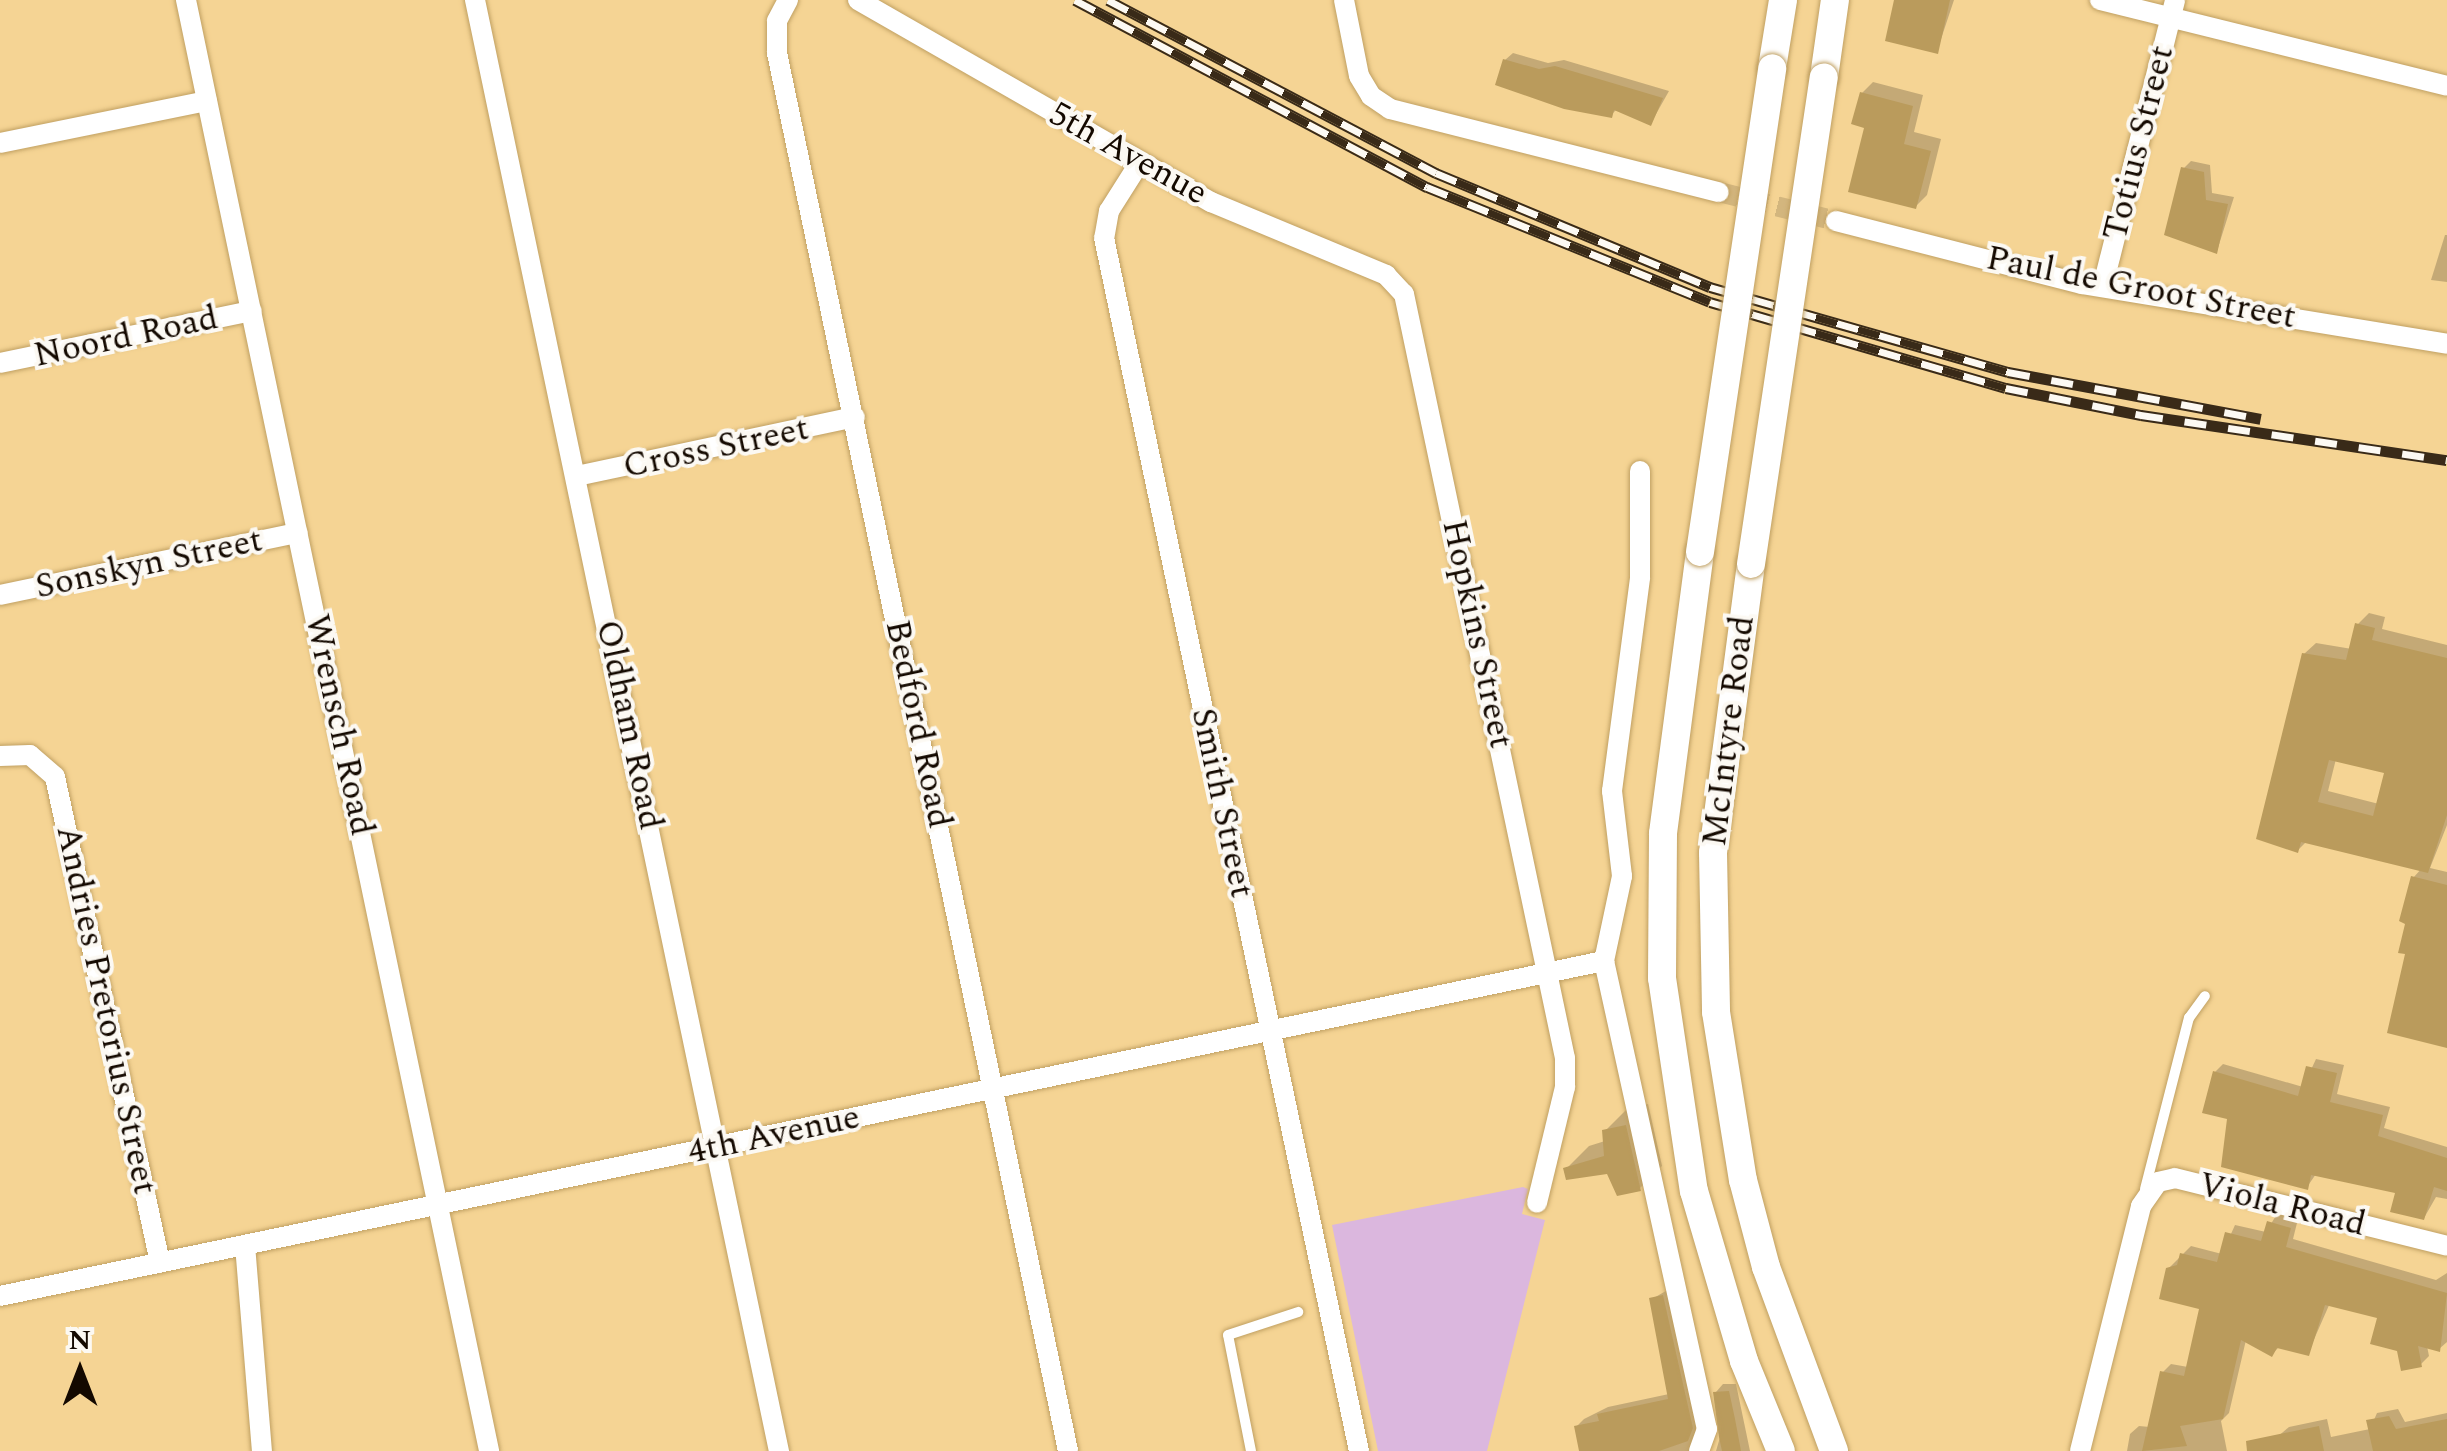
<!DOCTYPE html>
<html>
<head>
<meta charset="utf-8">
<style>
	body { margin:0 }
	#map { position:relative; width:2447px; height:1451px; overflow:hidden; background:#f5d494; font-family:Spectral,serif }
	div>[style] { position:absolute }
	.green>* { inset:0; background:#dbb7de }
	.shadow>* { inset:0; background:#0003 }
	.building>* { inset:0; background:#ba9b5c }
	.minor-tunnel>* { height:20px; margin-top:-10px; transform-origin:0; background:repeating-linear-gradient(90deg,#d3b67e 0 20px,transparent 0 30px) }
	.roads { filter:drop-shadow(0 0 2px #c0a062) drop-shadow(0 0 2px #c0a062) }
	.service>* { height:10px; margin:-5px; padding:0 5px; transform-origin:5px; border-radius:5px; background:#fff }
	.minor>* { height:20px; margin:-10px; padding:0 10px; transform-origin:10px; border-radius:10px; background:#fff }
	.secondary>* { height:28px; margin:-14px; padding:0 14px; transform-origin:14px; border-radius:14px; background:#fff }
	.rail>* { height:11px; margin-top:-5.5px; transform-origin:0; background:repeating-linear-gradient(90deg,#fcf9f3 0 22px,#392a18 0 44px); box-sizing:border-box; border-block:2px solid #392a18 }
	.bridges { filter:drop-shadow(0 0 2px #c0a062) drop-shadow(0 0 2px #c0a062) }
	.secondary-bridge>* { height:28px; margin:-14px; padding:0 14px; transform-origin:14px; border-radius:14px; background:#fff }
	span { translate:-50% -50%; white-space:nowrap; text-align:center; line-height:1.15; -webkit-text-stroke:8px #fcf9f3; paint-order:stroke }
	.street-label { font-size:35px; color:#140900 }
	.north { position:absolute; left:30px; top:1321px; width:100px; height:100px; -webkit-text-stroke:8px #fcf9f3; paint-order:stroke; rotate:0deg; font-size:28px; font-weight:700; line-height:40px; text-align:center; color:#140900 }
	.north::after { content:''; display:block; margin:auto; width:35px; height:45px; background:#140900; clip-path:polygon(50% 0,100% 100%,50% 72%,0 100%) }
</style>
</head>
<body>
<div id="map">
	<div class="green">
		<i style="clip-path:polygon(1523px 1187px,1528px 1189px,1522px 1214px,1545px 1220px,1487px 1451px,1378px 1451px,1332px 1225px)"></i>
	</div>
	<div class="shadow">
		<i style="clip-path:polygon(1897px 0,1954px 0,1937px 51px)"></i>
		<i style="clip-path:polygon(1513px 53px,1548px 63px,1564px 60px,1669px 91px,1651px 123px,1617px 109px,1611px 115px,1505px 60px)"></i>
		<i style="clip-path:polygon(1873px 82px,1923px 95px,1914px 132px,1941px 139px,1927px 195px,1915px 207px,1867px 126px,1862px 93px)"></i>
		<i style="clip-path:polygon(2191px 161px,2210px 165px,2212px 193px,2234px 197px,2217px 251px,2184px 168px)"></i>
		<i style="clip-path:polygon(2445px 235px,2447px 235px,2447px 282px,2431px 280px)"></i>
		<i style="clip-path:polygon(evenodd,2369px 613px,2385px 617px,2382px 629px,2447px 645px,2447px 825px,2430px 868px,2447px 872px,2447px 1045px,2408px 953px,2413px 878px,2422px 868px,2307px 841px,2298px 850px,2304px 654px,2316px 643px,2352px 649px,2358px 624px,2369px 613px,2336px 759px,2387px 772px,2379px 804px,2328px 791px,2336px 759px)"></i>
		<i style="clip-path:polygon(2316px 1059px,2344px 1065px,2337px 1094px,2390px 1107px,2384px 1128px,2447px 1147px,2447px 1199px,2436px 1197px,2424px 1218px,2398px 1191px,2316px 1174px,2307px 1187px,2230px 1117px,2215px 1072px,2223px 1064px,2303px 1087px)"></i>
		<i style="clip-path:polygon(1648px 1104px,1662px 1166px,1639px 1189px,1609px 1171px,1566px 1169px,1589px 1146px,1605px 1141px,1605px 1131px,1628px 1108px)"></i>
		<i style="clip-path:polygon(2277px 1214px,2298px 1219px,2293px 1239px,2436px 1280px,2447px 1273px,2447px 1342px,2439px 1349px,2427px 1346px,2429px 1356px,2420px 1365px,2399px 1349px,2380px 1316px,2330px 1303px,2308px 1353px,2280px 1346px,2272px 1354px,2246px 1340px,2229px 1413px,2221px 1421px,2227px 1451px,2127px 1451px,2130px 1434px,2139px 1426px,2150px 1427px,2163px 1372px,2171px 1364px,2188px 1367px,2202px 1307px,2168px 1269px,2191px 1246px,2222px 1254px,2235px 1225px,2266px 1232px)"></i>
		<i style="clip-path:polygon(1671px 1288px,1700px 1418px,1698px 1451px,1581px 1451px,1576px 1427px,1584px 1419px,1608px 1407px,1669px 1394px,1652px 1299px)"></i>
		<i style="clip-path:polygon(1723px 1384px,1736px 1384px,1750px 1451px,1716px 1451px,1723px 1427px,1716px 1392px)"></i>
		<i style="clip-path:polygon(2398px 1409px,2405px 1422px,2447px 1413px,2447px 1451px,2261px 1451px,2289px 1427px,2327px 1419px,2331px 1437px,2370px 1429px,2377px 1413px)"></i>
	</div>
	<div class="building">
		<i style="clip-path:polygon(1894px 0,1950px 0,1938px 54px,1885px 41px)"></i>
		<i style="clip-path:polygon(1503px 59px,1539px 69px,1555px 66px,1663px 98px,1651px 126px,1614px 110px,1612px 118px,1564px 109px,1495px 85px)"></i>
		<i style="clip-path:polygon(1860px 92px,1913px 106px,1904px 144px,1931px 151px,1916px 209px,1848px 192px,1864px 128px,1851px 124px)"></i>
		<i style="clip-path:polygon(2181px 167px,2204px 172px,2206px 200px,2228px 204px,2217px 254px,2164px 235px)"></i>
		<i style="clip-path:polygon(evenodd,2355px 623px,2375px 628px,2372px 640px,2447px 658px,2447px 815px,2428px 873px,2301px 842px,2298px 853px,2256px 839px,2302px 653px,2346px 660px,2355px 623px,2329px 760px,2384px 773px,2373px 816px,2318px 802px,2329px 760px)"></i>
		<i style="clip-path:polygon(2411px 876px,2447px 885px,2447px 1048px,2387px 1033px,2405px 954px,2398px 953px,2405px 924px,2399px 921px)"></i>
		<i style="clip-path:polygon(2306px 1066px,2337px 1073px,2330px 1102px,2383px 1115px,2378px 1136px,2447px 1158px,2447px 1191px,2434px 1187px,2424px 1220px,2390px 1212px,2395px 1193px,2311px 1175px,2308px 1190px,2221px 1167px,2227px 1119px,2202px 1113px,2213px 1071px,2298px 1096px)"></i>
		<i style="clip-path:polygon(1626px 1125px,1641px 1191px,1617px 1196px,1607px 1174px,1566px 1180px,1563px 1168px,1604px 1156px,1602px 1130px)"></i>
		<i style="clip-path:polygon(2267px 1221px,2291px 1228px,2286px 1247px,2447px 1293px,2440px 1352px,2418px 1346px,2422px 1367px,2401px 1371px,2397px 1351px,2370px 1344px,2377px 1318px,2325px 1305px,2309px 1356px,2277px 1348px,2272px 1357px,2241px 1340px,2223px 1419px,2180px 1426px,2187px 1446px,2142px 1451px,2160px 1371px,2184px 1376px,2199px 1309px,2159px 1299px,2166px 1268px,2177px 1265px,2180px 1253px,2217px 1262px,2225px 1232px,2261px 1241px)"></i>
		<i style="clip-path:polygon(1663px 1295px,1693px 1428px,1688px 1441px,1659px 1451px,1579px 1451px,1574px 1426px,1599px 1421px,1597px 1414px,1668px 1399px,1649px 1298px)"></i>
		<i style="clip-path:polygon(1729px 1391px,1735px 1419px,1741px 1451px,1722px 1451px,1719px 1437px,1713px 1392px)"></i>
		<i style="clip-path:polygon(2389px 1416px,2396px 1429px,2447px 1419px,2447px 1451px,2373px 1451px,2366px 1420px)"></i>
		<i style="clip-path:polygon(2319px 1426px,2324px 1451px,2247px 1451px,2246px 1441px)"></i>
	</div>
	<div class="minor-tunnel">
		<i style="left:1719px;top:192px;width:121px;rotate:13.9deg"></i>
	</div>
	<div class="roads">
		<div class="service">
			<i style="left:2145px;top:1189px;width:177px;rotate:-75.6deg"></i>
			<i style="left:2189px;top:1018px;width:27px;rotate:-54deg"></i>
			<i style="left:1251px;top:1451px;width:118px;rotate:-101.2deg"></i>
			<i style="left:1228px;top:1335px;width:74px;rotate:-18.2deg"></i>
		</div>
		<div class="minor">
			<i style="left:186px;top:0;width:1482px;rotate:78.2deg"></i>
			<i style="left:475px;top:0;width:1483px;rotate:78.17deg"></i>
			<i style="left:788px;top:0;width:24px;rotate:118deg"></i>
			<i style="left:777px;top:21px;width:32px;rotate:90deg"></i>
			<i style="left:777px;top:53px;width:1428px;rotate:78.24deg"></i>
			<i style="left:858px;top:0;width:407px;rotate:29.8deg"></i>
			<i style="left:1211px;top:202px;width:190px;rotate:22.6deg"></i>
			<i style="left:1386px;top:275px;width:26px;rotate:47deg"></i>
			<i style="left:1404px;top:294px;width:781px;rotate:78.1deg"></i>
			<i style="left:1565px;top:1058px;width:29px;rotate:90deg"></i>
			<i style="left:1565px;top:1087px;width:119px;rotate:103.6deg"></i>
			<i style="left:1344px;top:0;width:77px;rotate:78.8deg"></i>
			<i style="left:1359px;top:76px;width:23px;rotate:59deg"></i>
			<i style="left:1371px;top:96px;width:23px;rotate:34deg"></i>
			<i style="left:1390px;top:109px;width:339px;rotate:14.2deg"></i>
			<i style="left:2100px;top:0;width:357px;rotate:13.9deg"></i>
			<i style="left:0;top:143px;width:211px;rotate:-11.5deg"></i>
			<i style="left:1140px;top:162px;width:58px;rotate:122.3deg"></i>
			<i style="left:1109px;top:211px;width:27px;rotate:100deg"></i>
			<i style="left:1104px;top:238px;width:1240px;rotate:78.13deg"></i>
			<i style="left:1836px;top:221px;width:254px;rotate:14.4deg"></i>
			<i style="left:2082px;top:284px;width:370px;rotate:9.3deg"></i>
			<i style="left:2103px;top:285px;width:294px;rotate:-75.8deg"></i>
			<i style="left:0;top:363px;width:257px;rotate:-11.7deg"></i>
			<i style="left:577px;top:476px;width:284px;rotate:-12deg"></i>
			<i style="left:0;top:595px;width:304px;rotate:-11.8deg"></i>
			<i style="left:0;top:756px;width:30px;rotate:-2deg"></i>
			<i style="left:30px;top:755px;width:33px;rotate:41deg"></i>
			<i style="left:55px;top:777px;width:497px;rotate:77.8deg"></i>
			<i style="left:1604px;top:961px;width:479px;rotate:77.6deg"></i>
			<i style="left:1707px;top:1429px;width:23px;rotate:110deg"></i>
			<i style="left:245px;top:1245px;width:207px;rotate:85.3deg"></i>
			<i style="left:0;top:1296px;width:1639px;rotate:-11.8deg"></i>
			<i style="left:1604px;top:961px;width:87px;rotate:-78deg"></i>
			<i style="left:1622px;top:876px;width:86px;rotate:-96.7deg"></i>
			<i style="left:1612px;top:791px;width:216px;rotate:-82.5deg"></i>
			<i style="left:1640px;top:577px;width:106px;rotate:-90deg"></i>
			<i style="left:2080px;top:1451px;width:252px;rotate:-76deg"></i>
			<i style="left:2141px;top:1206px;width:29px;rotate:-55deg"></i>
			<i style="left:2158px;top:1182px;width:17px;rotate:-13deg"></i>
			<i style="left:2175px;top:1178px;width:280px;rotate:14deg"></i>
		</div>
		<div class="secondary">
			<i style="left:1772px;top:68px;width:69px;rotate:-80.8deg"></i>
			<i style="left:1824px;top:77px;width:78px;rotate:-81.9deg"></i>
			<i style="left:1700px;top:552px;width:284px;rotate:97.5deg"></i>
			<i style="left:1663px;top:834px;width:144px;rotate:90.4deg"></i>
			<i style="left:1662px;top:978px;width:215px;rotate:81.5deg"></i>
			<i style="left:1694px;top:1191px;width:177px;rotate:73.6deg"></i>
			<i style="left:1744px;top:1361px;width:97px;rotate:67.7deg"></i>
			<i style="left:1751px;top:564px;width:291px;rotate:97.5deg"></i>
			<i style="left:1713px;top:853px;width:159px;rotate:88.9deg"></i>
			<i style="left:1716px;top:1012px;width:170px;rotate:80.9deg"></i>
			<i style="left:1743px;top:1180px;width:90px;rotate:75.2deg"></i>
			<i style="left:1766px;top:1267px;width:196px;rotate:69.7deg"></i>
		</div>
	</div>
	<div class="rail">
		<i style="left:1075px;top:0;width:399px;rotate:28deg"></i>
		<i style="left:1427px;top:187px;width:305px;rotate:22.1deg"></i>
		<i style="left:1710px;top:302px;width:308px;rotate:16.2deg"></i>
		<i style="left:2006px;top:388px;width:138px;rotate:11.3deg"></i>
		<i style="left:2141px;top:415px;width:309px;rotate:8.4deg"></i>
		<i style="left:1108px;top:0;width:371px;rotate:27.8deg"></i>
		<i style="left:1436px;top:173px;width:297px;rotate:22.6deg"></i>
		<i style="left:1710px;top:287px;width:310px;rotate:15.9deg"></i>
		<i style="left:2008px;top:372px;width:257px;rotate:10.5deg"></i>
	</div>
	<div class="bridges">
		<div class="secondary-bridge">
			<i style="left:1700px;top:552px;width:489px;rotate:-81.5deg"></i>
			<i style="left:1751px;top:564px;width:492px;rotate:-81.5deg"></i>
		</div>
	</div>
	<div class="street-label">
		<span style="left:2139px;top:143px;rotate:-76deg">Totius Street</span>
		<span style="left:1128px;top:154px;rotate:29deg">5th Avenue</span>
		<span style="left:2141px;top:288px;rotate:11deg">Paul de Groot Street</span>
		<span style="left:126px;top:337px;rotate:-12deg">Noord Road</span>
		<span style="left:716px;top:448px;rotate:-12deg">Cross Street</span>
		<span style="left:149px;top:564px;rotate:-12deg">Sonskyn Street</span>
		<span style="left:1477px;top:634px;rotate:78deg">Hopkins Street</span>
		<span style="left:918px;top:724px;rotate:78deg">Bedford Road</span>
		<span style="left:339px;top:725px;rotate:78deg">Wrensch Road</span>
		<span style="left:629px;top:725px;rotate:78deg">Oldham Road</span>
		<span style="left:1729px;top:731px;rotate:-83deg">McIntyre Road</span>
		<span style="left:1222px;top:803px;rotate:78deg">Smith Street</span>
		<span style="left:106px;top:1010px;rotate:78deg">Andries Pretorius Street</span>
		<span style="left:774px;top:1135px;rotate:-12deg">4th Avenue</span>
		<span style="left:2282px;top:1205px;rotate:14deg">Viola Road</span>
	</div>
	<div class="north">N</div>
</div>
</body>
</html>
